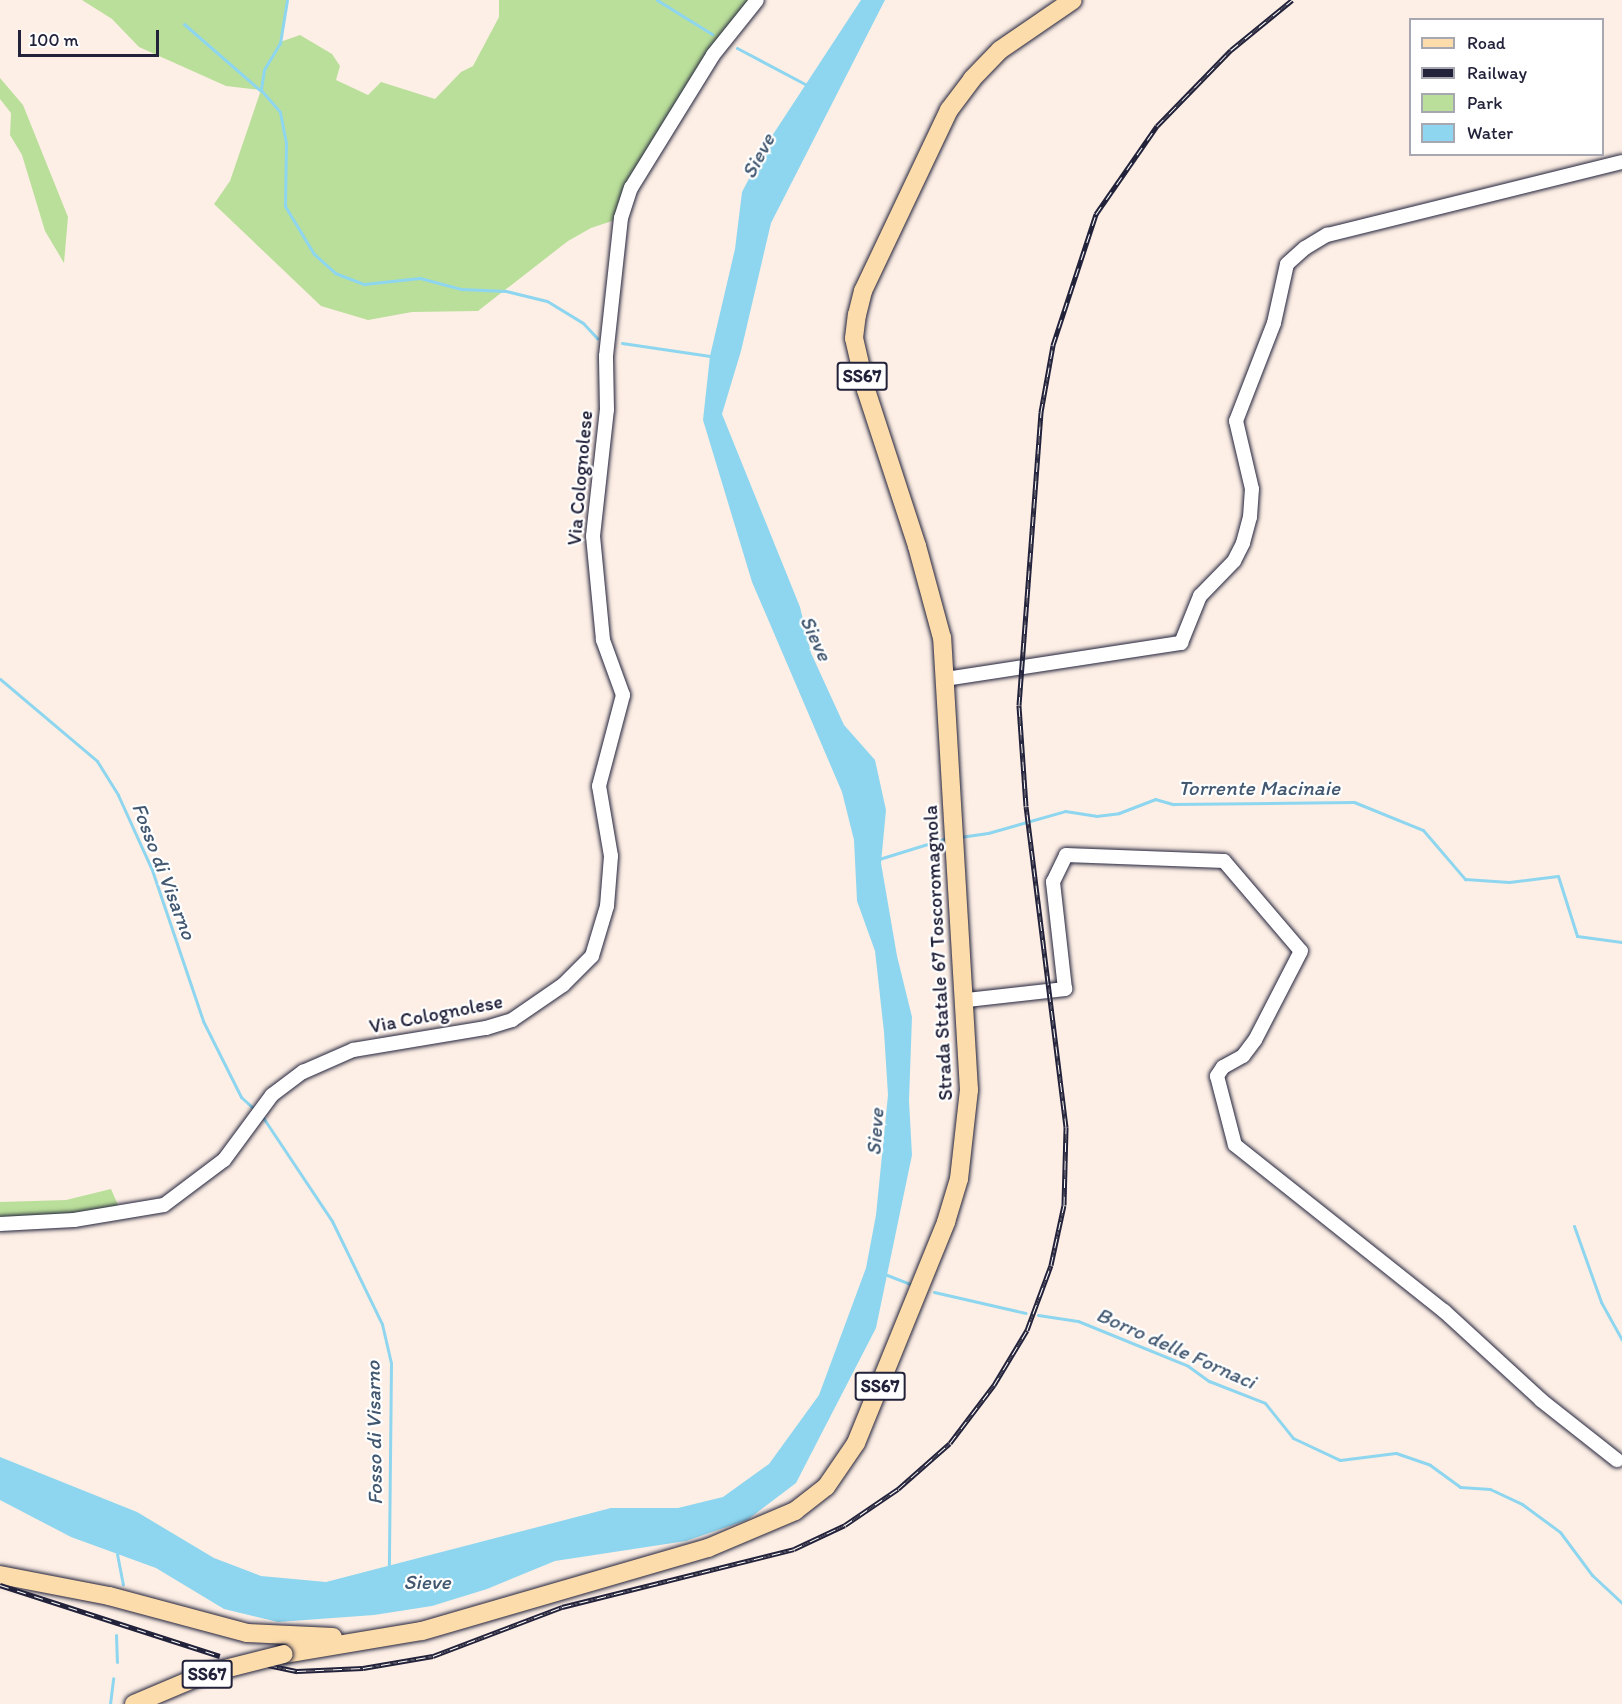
<!DOCTYPE html>
<html>
<head>
<meta charset="utf-8">
<style>
	body { margin:0 }
	#map { position:relative; width:1622px; height:1704px; overflow:hidden; background:#fdefe5; font-family:Itim,sans-serif }
	div>[style] { position:absolute }
	.green>* { inset:0; background:#badf9a }
	.water>* { inset:0; background:#8ed6ef }
	.stream>* { height:3px; margin:-1.5px; padding:0 1.5px; transform-origin:1.5px; border-radius:1.5px; background:#8ed6ef }
	.roads { filter:drop-shadow(0 0 2px #22223b) drop-shadow(0 0 2px #22223b) }
	.minor>* { height:14px; margin:-7px; padding:0 7px; transform-origin:7px; border-radius:7px; background:#fff }
	.major>* { height:18px; margin:-9px; padding:0 9px; transform-origin:9px; border-radius:9px; background:#fddcac }
	.rail>* { height:5px; margin-top:-2.5px; transform-origin:0; background:repeating-linear-gradient(90deg,#fff 0 9px,#22223b 0 18px); box-sizing:border-box; border-block:2px solid #22223b }
	.bridges { filter:drop-shadow(0 0 2px #22223b) drop-shadow(0 0 2px #22223b) }
	.major-bridge>* { height:18px; margin:-9px; padding:0 9px; transform-origin:9px; border-radius:9px; background:#fddcac }
	span { translate:-50% -50%; white-space:nowrap; text-align:center; line-height:1.15; -webkit-text-stroke:4.5px #fff; paint-order:stroke }
	.shield-label span { padding:2px 4px; background:#fff; border:2px solid; border-radius:4px; -webkit-text-stroke-width:0 }
	.shield-label { font-size:18px; color:#22223b; font-weight:700 }
	.street-label { font-size:20px; color:#22223b }
	.water-label { font-size:21px; color:#425871; font-style:italic }
	.legend { position:absolute; left:1409px; top:18px; width:195px; height:138px; box-sizing:border-box; background:#fff; border:2px solid #a7a7b1; margin:0; padding:8px 10px; list-style:none; font-size:18px; color:#22223b }
	.legend li { display:flex; align-items:center; gap:12px; height:30px }
	.legend b { width:30px; border:2px solid #a7a7b1 }
	.scale { position:absolute; left:18px; top:30px; width:141px; height:27px; box-sizing:border-box; border:3px solid #22223b; border-top:0; padding-left:8px; font-size:18px; line-height:21px; white-space:nowrap; color:#22223b; -webkit-text-stroke:4px #fff; paint-order:stroke }
</style>
</head>
<body>
<div id="map">
	<div class="green">
		<i style="clip-path:polygon(82px 0,287px 0,280px 42px,300px 35px,332px 54px,340px 66px,336px 80px,368px 95px,381px 82px,435px 99px,461px 72px,473px 66px,499px 17px,499px 0,757px 0,713px 55px,621px 218px,591px 228px,568px 241px,478px 311px,412px 312px,368px 320px,321px 306px,214px 204px,230px 181px,261px 90px,226px 86px,139px 47px,112px 19px)"></i>
		<i style="clip-path:polygon(0 78px,23px 105px,68px 217px,64px 263px,45px 231px,22px 155px,10px 135px,11px 113px,0 99px)"></i>
		<i style="clip-path:polygon(111px 1189px,121px 1212px,0 1224px,0 1202px,66px 1200px)"></i>
	</div>
	<div class="water">
		<i style="clip-path:polygon(861px 0,885px 0,771px 223px,741px 351px,722px 414px,800px 607px,811px 653px,844px 725px,875px 760px,886px 810px,881px 863px,897px 956px,912px 1017px,909px 1101px,912px 1155px,876px 1328px,796px 1483px,747px 1520px,686px 1541px,555px 1561px,487px 1589px,432px 1606px,374px 1615px,278px 1622px,224px 1609px,156px 1568px,71px 1537px,0 1500px,0 1457px,137px 1512px,214px 1558px,261px 1576px,326px 1582px,611px 1508px,678px 1508px,723px 1497px,769px 1464px,819px 1395px,866px 1268px,876px 1215px,888px 1095px,884px 1032px,875px 951px,857px 901px,854px 840px,842px 792px,752px 582px,703px 420px,710px 356px,735px 249px,742px 192px,770px 139px)"></i>
	</div>
	<div class="stream">
		<i style="left:287px;top:0;width:44px;rotate:99.2deg"></i>
		<i style="left:280px;top:43px;width:31px;rotate:121deg"></i>
		<i style="left:264px;top:70px;width:20px;rotate:99deg"></i>
		<i style="left:261px;top:90px;width:29px;rotate:49deg"></i>
		<i style="left:280px;top:112px;width:32px;rotate:79deg"></i>
		<i style="left:286px;top:143px;width:63px;rotate:90.9deg"></i>
		<i style="left:285px;top:206px;width:56px;rotate:58.9deg"></i>
		<i style="left:314px;top:254px;width:28px;rotate:42deg"></i>
		<i style="left:335px;top:273px;width:31px;rotate:21deg"></i>
		<i style="left:364px;top:284px;width:56px;rotate:-6.1deg"></i>
		<i style="left:420px;top:278px;width:42px;rotate:15deg"></i>
		<i style="left:461px;top:289px;width:45px;rotate:2.5deg"></i>
		<i style="left:506px;top:291px;width:42px;rotate:13.7deg"></i>
		<i style="left:547px;top:301px;width:42px;rotate:31.4deg"></i>
		<i style="left:583px;top:323px;width:21px;rotate:47deg"></i>
		<i style="left:657px;top:0;width:65px;rotate:31.7deg"></i>
		<i style="left:184px;top:24px;width:101px;rotate:41deg"></i>
		<i style="left:737px;top:48px;width:79px;rotate:27.9deg"></i>
		<i style="left:622px;top:343px;width:89px;rotate:8.4deg"></i>
		<i style="left:0;top:679px;width:127px;rotate:40.2deg"></i>
		<i style="left:97px;top:761px;width:40px;rotate:58deg"></i>
		<i style="left:118px;top:795px;width:82px;rotate:65.6deg"></i>
		<i style="left:152px;top:870px;width:159px;rotate:71.3deg"></i>
		<i style="left:203px;top:1021px;width:85px;rotate:63.4deg"></i>
		<i style="left:241px;top:1097px;width:15px;rotate:42deg"></i>
		<i style="left:960px;top:837px;width:28px;rotate:-8deg"></i>
		<i style="left:988px;top:833px;width:80px;rotate:-15.9deg"></i>
		<i style="left:1065px;top:811px;width:31px;rotate:9deg"></i>
		<i style="left:1096px;top:816px;width:23px;rotate:-7deg"></i>
		<i style="left:1119px;top:813px;width:39px;rotate:-21deg"></i>
		<i style="left:1155px;top:799px;width:19px;rotate:16deg"></i>
		<i style="left:1173px;top:804px;width:181px;rotate:-0.6deg"></i>
		<i style="left:1354px;top:802px;width:74px;rotate:22.1deg"></i>
		<i style="left:1423px;top:830px;width:65px;rotate:49.4deg"></i>
		<i style="left:1465px;top:879px;width:44px;rotate:3.9deg"></i>
		<i style="left:1509px;top:882px;width:49px;rotate:-7deg"></i>
		<i style="left:1558px;top:876px;width:63px;rotate:72.4deg"></i>
		<i style="left:1577px;top:936px;width:45px;rotate:7.6deg"></i>
		<i style="left:879px;top:859px;width:71px;rotate:-17.2deg"></i>
		<i style="left:262px;top:1116px;width:126px;rotate:56.3deg"></i>
		<i style="left:332px;top:1221px;width:114px;rotate:64.1deg"></i>
		<i style="left:382px;top:1324px;width:40px;rotate:77deg"></i>
		<i style="left:391px;top:1363px;width:204px;rotate:90.6deg"></i>
		<i style="left:1574px;top:1226px;width:81px;rotate:70.4deg"></i>
		<i style="left:1601px;top:1302px;width:43px;rotate:61.1deg"></i>
		<i style="left:887px;top:1275px;width:28px;rotate:21deg"></i>
		<i style="left:934px;top:1292px;width:94px;rotate:12.9deg"></i>
		<i style="left:1038px;top:1315px;width:40px;rotate:8.5deg"></i>
		<i style="left:1078px;top:1321px;width:119px;rotate:22.2deg"></i>
		<i style="left:1188px;top:1366px;width:26px;rotate:36deg"></i>
		<i style="left:1209px;top:1381px;width:60px;rotate:21.4deg"></i>
		<i style="left:1265px;top:1403px;width:45px;rotate:51.3deg"></i>
		<i style="left:1293px;top:1438px;width:52px;rotate:25.1deg"></i>
		<i style="left:1340px;top:1460px;width:56px;rotate:-7.1deg"></i>
		<i style="left:1396px;top:1453px;width:36px;rotate:19deg"></i>
		<i style="left:1430px;top:1465px;width:37px;rotate:36deg"></i>
		<i style="left:1460px;top:1487px;width:30px;rotate:4deg"></i>
		<i style="left:1490px;top:1489px;width:35px;rotate:25deg"></i>
		<i style="left:1522px;top:1504px;width:47px;rotate:36.4deg"></i>
		<i style="left:1560px;top:1532px;width:54px;rotate:53.3deg"></i>
		<i style="left:1592px;top:1575px;width:41px;rotate:43deg"></i>
		<i style="left:117px;top:1554px;width:31px;rotate:79deg"></i>
		<i style="left:116px;top:1635px;width:27px;rotate:88deg"></i>
		<i style="left:110px;top:1704px;width:26px;rotate:-83deg"></i>
	</div>
	<div class="roads">
		<div class="minor">
			<i style="left:945px;top:679px;width:239px;rotate:-8.7deg"></i>
			<i style="left:1181px;top:643px;width:51px;rotate:-68deg"></i>
			<i style="left:1200px;top:596px;width:49px;rotate:-45.8deg"></i>
			<i style="left:1234px;top:561px;width:20px;rotate:-63deg"></i>
			<i style="left:1243px;top:543px;width:27px;rotate:-75deg"></i>
			<i style="left:1250px;top:517px;width:28px;rotate:-86deg"></i>
			<i style="left:1252px;top:489px;width:70px;rotate:-103.2deg"></i>
			<i style="left:1236px;top:421px;width:105px;rotate:-68.8deg"></i>
			<i style="left:1274px;top:323px;width:60px;rotate:-77.6deg"></i>
			<i style="left:1287px;top:264px;width:24px;rotate:-42deg"></i>
			<i style="left:1305px;top:248px;width:26px;rotate:-31deg"></i>
			<i style="left:1327px;top:235px;width:304px;rotate:-13.9deg"></i>
			<i style="left:967px;top:1000px;width:99px;rotate:-6.4deg"></i>
			<i style="left:1065px;top:989px;width:108px;rotate:-96.4deg"></i>
			<i style="left:1053px;top:882px;width:30px;rotate:-64deg"></i>
			<i style="left:1066px;top:855px;width:158px;rotate:2.2deg"></i>
			<i style="left:1224px;top:861px;width:118px;rotate:49.5deg"></i>
			<i style="left:1301px;top:951px;width:100px;rotate:117.3deg"></i>
			<i style="left:1255px;top:1040px;width:20px;rotate:127deg"></i>
			<i style="left:1243px;top:1056px;width:23px;rotate:151deg"></i>
			<i style="left:1223px;top:1067px;width:11px;rotate:124deg"></i>
			<i style="left:1217px;top:1076px;width:71px;rotate:75.4deg"></i>
			<i style="left:1235px;top:1145px;width:267px;rotate:38.5deg"></i>
			<i style="left:1444px;top:1311px;width:132px;rotate:42.5deg"></i>
			<i style="left:1541px;top:1400px;width:97px;rotate:38.3deg"></i>
			<i style="left:0;top:1224px;width:74px;rotate:-3.1deg"></i>
			<i style="left:74px;top:1220px;width:91px;rotate:-9.5deg"></i>
			<i style="left:164px;top:1205px;width:75px;rotate:-36.9deg"></i>
			<i style="left:224px;top:1160px;width:81px;rotate:-53.6deg"></i>
			<i style="left:272px;top:1095px;width:39px;rotate:-37deg"></i>
			<i style="left:303px;top:1072px;width:55px;rotate:-23.7deg"></i>
			<i style="left:353px;top:1050px;width:135px;rotate:-9.4deg"></i>
			<i style="left:486px;top:1028px;width:27px;rotate:-17deg"></i>
			<i style="left:512px;top:1020px;width:62px;rotate:-34.5deg"></i>
			<i style="left:563px;top:985px;width:41px;rotate:-45deg"></i>
			<i style="left:592px;top:956px;width:52px;rotate:-73.3deg"></i>
			<i style="left:607px;top:906px;width:50px;rotate:-85.4deg"></i>
			<i style="left:611px;top:856px;width:71px;rotate:-99.7deg"></i>
			<i style="left:599px;top:786px;width:94px;rotate:-75.2deg"></i>
			<i style="left:623px;top:695px;width:59px;rotate:-110deg"></i>
			<i style="left:603px;top:640px;width:104px;rotate:-95.5deg"></i>
			<i style="left:593px;top:536px;width:127px;rotate:-83.7deg"></i>
			<i style="left:607px;top:410px;width:54px;rotate:-91.1deg"></i>
			<i style="left:606px;top:356px;width:139px;rotate:-83.8deg"></i>
			<i style="left:621px;top:218px;width:32px;rotate:-72deg"></i>
			<i style="left:631px;top:188px;width:156px;rotate:-58.3deg"></i>
			<i style="left:713px;top:55px;width:70px;rotate:-51.3deg"></i>
		</div>
		<div class="major">
			<i style="left:0;top:1575px;width:111px;rotate:10.9deg"></i>
			<i style="left:109px;top:1596px;width:143px;rotate:15deg"></i>
			<i style="left:247px;top:1633px;width:86px;rotate:2.7deg"></i>
			<i style="left:284px;top:1654px;width:140px;rotate:-9.5deg"></i>
			<i style="left:422px;top:1631px;width:298px;rotate:-16.2deg"></i>
			<i style="left:708px;top:1548px;width:95px;rotate:-23deg"></i>
			<i style="left:795px;top:1511px;width:39px;rotate:-38deg"></i>
			<i style="left:826px;top:1487px;width:53px;rotate:-55.7deg"></i>
			<i style="left:856px;top:1443px;width:239px;rotate:-67.8deg"></i>
			<i style="left:946px;top:1222px;width:45px;rotate:-73.2deg"></i>
			<i style="left:959px;top:1179px;width:90px;rotate:-83.6deg"></i>
			<i style="left:969px;top:1090px;width:453px;rotate:-93.4deg"></i>
			<i style="left:942px;top:638px;width:95px;rotate:-105.2deg"></i>
			<i style="left:917px;top:546px;width:164px;rotate:-108.1deg"></i>
			<i style="left:866px;top:390px;width:53px;rotate:-103deg"></i>
			<i style="left:854px;top:338px;width:23px;rotate:-83deg"></i>
			<i style="left:857px;top:315px;width:25px;rotate:-76deg"></i>
			<i style="left:863px;top:291px;width:200px;rotate:-64.6deg"></i>
			<i style="left:949px;top:110px;width:39px;rotate:-53deg"></i>
			<i style="left:972px;top:79px;width:40px;rotate:-46deg"></i>
			<i style="left:1000px;top:50px;width:88px;rotate:-34.4deg"></i>
		</div>
	</div>
	<div class="rail">
		<i style="left:0;top:1585px;width:231px;rotate:17.9deg"></i>
		<i style="left:268px;top:1665px;width:30px;rotate:12deg"></i>
		<i style="left:297px;top:1671px;width:66px;rotate:-2.6deg"></i>
		<i style="left:363px;top:1668px;width:71px;rotate:-9.7deg"></i>
		<i style="left:433px;top:1656px;width:138px;rotate:-20.8deg"></i>
		<i style="left:562px;top:1607px;width:239px;rotate:-14deg"></i>
		<i style="left:794px;top:1549px;width:56px;rotate:-25.2deg"></i>
		<i style="left:845px;top:1525px;width:64px;rotate:-34.2deg"></i>
		<i style="left:898px;top:1489px;width:69px;rotate:-41.5deg"></i>
		<i style="left:950px;top:1443px;width:73px;rotate:-52.8deg"></i>
		<i style="left:994px;top:1385px;width:64px;rotate:-59deg"></i>
		<i style="left:1027px;top:1330px;width:69px;rotate:-69.7deg"></i>
		<i style="left:1051px;top:1265px;width:61px;rotate:-77.8deg"></i>
		<i style="left:1064px;top:1205px;width:78px;rotate:-88.5deg"></i>
		<i style="left:1066px;top:1127px;width:323px;rotate:-97.1deg"></i>
		<i style="left:1026px;top:806px;width:101px;rotate:-94deg"></i>
		<i style="left:1019px;top:705px;width:294px;rotate:-85.7deg"></i>
		<i style="left:1041px;top:412px;width:68px;rotate:-79.8deg"></i>
		<i style="left:1053px;top:345px;width:138px;rotate:-71.8deg"></i>
		<i style="left:1096px;top:214px;width:107px;rotate:-55.3deg"></i>
		<i style="left:1157px;top:126px;width:106px;rotate:-45.8deg"></i>
		<i style="left:1231px;top:50px;width:79px;rotate:-39.3deg"></i>
	</div>
	<div class="bridges">
		<div class="major-bridge">
			<i style="left:134px;top:1704px;width:77px;rotate:-22.9deg"></i>
			<i style="left:205px;top:1674px;width:81px;rotate:-14.2deg"></i>
		</div>
	</div>
	<div class="shield-label">
		<span style="left:862px;top:376px">SS67</span>
		<span style="left:880px;top:1386px">SS67</span>
		<span style="left:207px;top:1674px">SS67</span>
	</div>
	<div class="street-label">
		<span style="left:580px;top:478px;rotate:-85deg">Via Colognolese</span>
		<span style="left:938px;top:953px;rotate:-93deg">Strada Statale 67 Toscoromagnola</span>
		<span style="left:436px;top:1014px;rotate:-11deg">Via Colognolese</span>
	</div>
	<div class="water-label">
		<span style="left:758px;top:156px;rotate:-62deg">Sieve</span>
		<span style="left:816px;top:638px;rotate:65deg">Sieve</span>
		<span style="left:1259px;top:788px">Torrente Macinaie</span>
		<span style="left:164px;top:871px;rotate:69deg">Fosso di Visarno</span>
		<span style="left:875px;top:1132px;rotate:-86deg">Sieve</span>
		<span style="left:1176px;top:1348px;rotate:24deg">Borro delle Fornaci</span>
		<span style="left:374px;top:1433px;rotate:-91deg">Fosso di Visarno</span>
		<span style="left:427px;top:1582px">Sieve</span>
	</div>
	<ul class="legend">
	<li><b style="height:8px;background:#fddcac"></b>Road</li>
	<li><b style="height:8px;background:#22223b"></b>Railway</li>
	<li><b style="height:16px;background:#badf9a"></b>Park</li>
	<li><b style="height:16px;background:#8ed6ef"></b>Water</li>
	</ul>
	<div class="scale">100 m</div>
</div>
</body>
</html>
